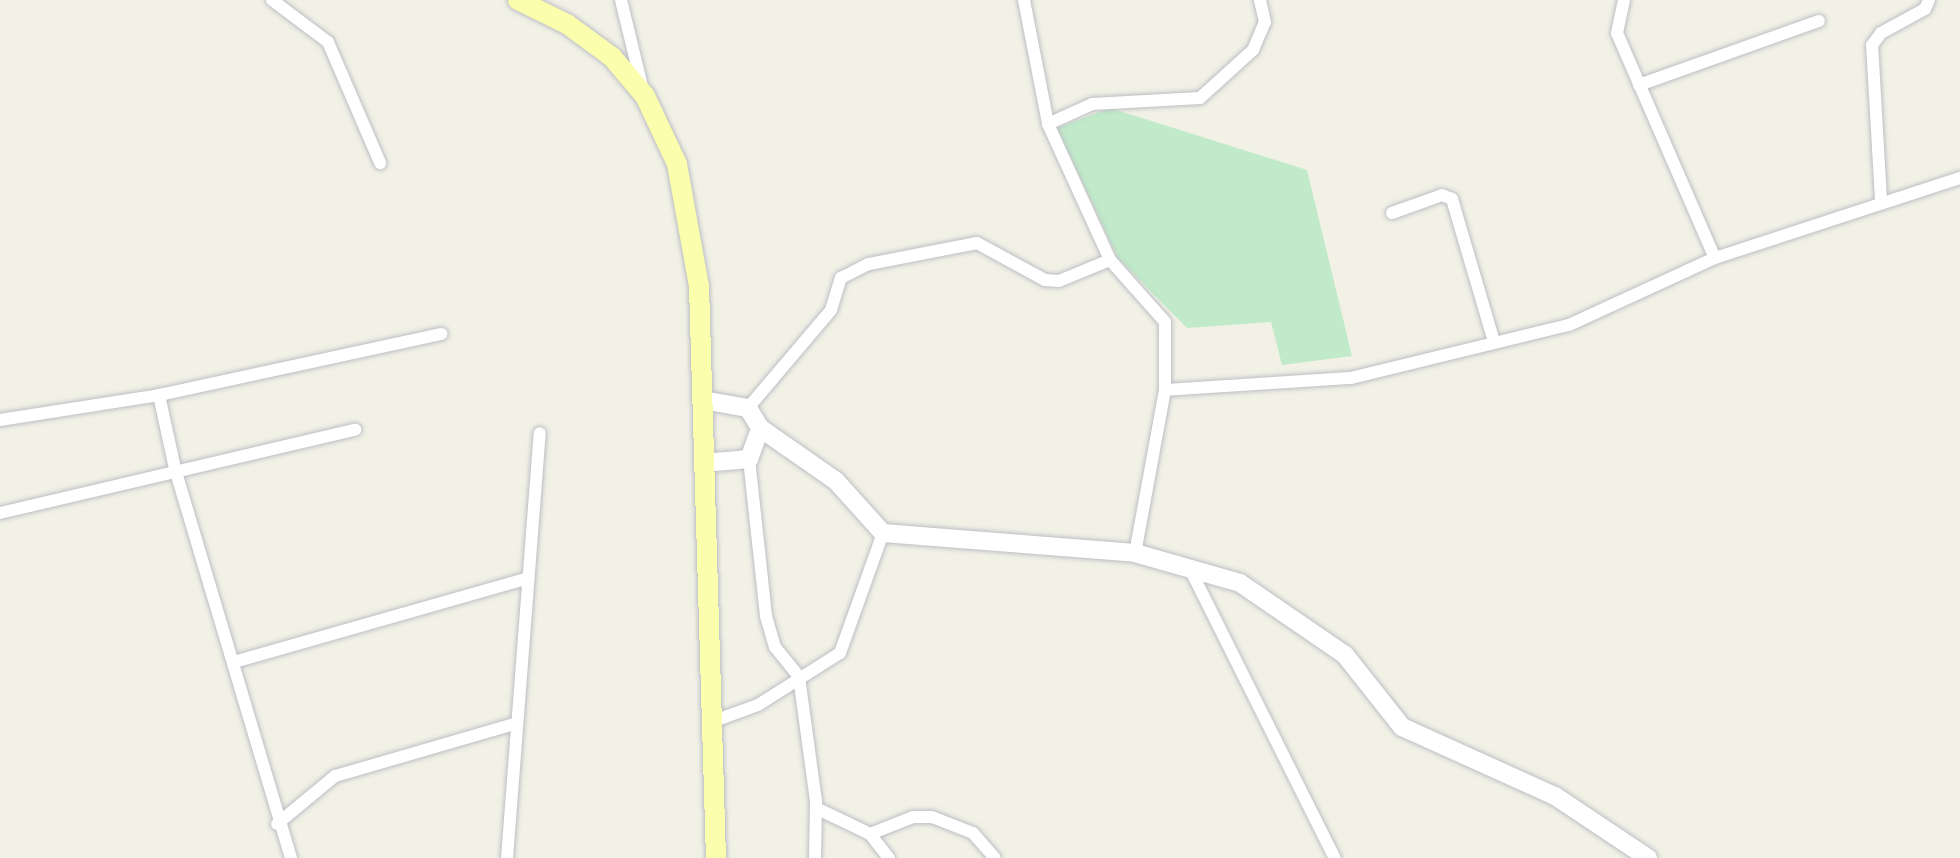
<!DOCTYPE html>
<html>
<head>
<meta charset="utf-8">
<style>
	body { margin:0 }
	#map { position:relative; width:1960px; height:858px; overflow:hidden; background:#f1f1e6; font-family:"Sofia Sans Condensed",sans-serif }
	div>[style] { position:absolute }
	.green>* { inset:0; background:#c0eac9 }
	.roads { filter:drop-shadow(0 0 2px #bdbec5) drop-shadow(0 0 2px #bdbec5) }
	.minor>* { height:12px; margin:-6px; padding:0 6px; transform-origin:6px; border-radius:6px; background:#fff }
	.tertiary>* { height:18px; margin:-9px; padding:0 9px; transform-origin:9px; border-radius:9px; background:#fff }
	.primary>* { height:20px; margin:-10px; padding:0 10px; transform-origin:10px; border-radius:10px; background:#fbffad }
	span { translate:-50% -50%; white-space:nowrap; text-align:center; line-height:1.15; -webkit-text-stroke:9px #fff; paint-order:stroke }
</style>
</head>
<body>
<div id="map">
	<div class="green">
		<i style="clip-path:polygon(1110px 108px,1307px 170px,1352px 356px,1282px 365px,1271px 322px,1187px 328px,1118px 258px,1057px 128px)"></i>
	</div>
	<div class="roads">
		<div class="minor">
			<i style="left:272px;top:0;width:70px;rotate:36.9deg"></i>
			<i style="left:328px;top:42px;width:132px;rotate:66.7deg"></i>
			<i style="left:621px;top:0;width:93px;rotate:76.3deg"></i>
			<i style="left:1024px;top:0;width:126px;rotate:79deg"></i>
			<i style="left:1048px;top:124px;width:149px;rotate:65.5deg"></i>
			<i style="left:1110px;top:260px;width:83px;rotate:48.4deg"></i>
			<i style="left:1165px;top:322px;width:68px;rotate:90deg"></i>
			<i style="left:1165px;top:390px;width:166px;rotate:100.4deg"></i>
			<i style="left:1624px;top:0;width:34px;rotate:102deg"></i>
			<i style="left:1617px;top:33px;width:245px;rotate:66.5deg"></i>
			<i style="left:1639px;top:85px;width:191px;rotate:-19.6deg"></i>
			<i style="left:1048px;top:124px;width:48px;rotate:-24.4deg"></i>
			<i style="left:1092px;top:104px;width:108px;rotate:-3.2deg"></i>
			<i style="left:1200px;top:98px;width:72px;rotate:-42.2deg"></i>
			<i style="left:1253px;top:50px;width:30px;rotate:-67deg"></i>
			<i style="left:1265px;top:22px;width:23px;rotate:-103deg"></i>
			<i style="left:1881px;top:200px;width:155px;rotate:-93.3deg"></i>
			<i style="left:1872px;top:45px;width:15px;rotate:-53deg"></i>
			<i style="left:1881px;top:33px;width:50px;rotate:-28.6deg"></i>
			<i style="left:1925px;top:9px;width:10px;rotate:-66deg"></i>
			<i style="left:1392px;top:213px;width:53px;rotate:-19.8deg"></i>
			<i style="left:1442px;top:195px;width:11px;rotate:22deg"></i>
			<i style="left:1452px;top:199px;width:149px;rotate:73.6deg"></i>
			<i style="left:1165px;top:390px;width:186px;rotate:-3.7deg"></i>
			<i style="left:1351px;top:378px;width:224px;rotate:-13.7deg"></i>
			<i style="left:1569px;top:325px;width:161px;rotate:-24.7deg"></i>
			<i style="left:1715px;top:258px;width:258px;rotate:-18.1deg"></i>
			<i style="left:748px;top:408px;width:128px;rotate:-49.7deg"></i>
			<i style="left:831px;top:310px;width:34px;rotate:-73deg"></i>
			<i style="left:841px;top:278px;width:31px;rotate:-27deg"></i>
			<i style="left:869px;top:264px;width:110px;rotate:-11deg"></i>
			<i style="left:977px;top:243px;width:77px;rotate:28.6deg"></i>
			<i style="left:1045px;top:280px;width:14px;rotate:4deg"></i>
			<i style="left:1059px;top:281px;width:55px;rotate:-22.4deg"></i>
			<i style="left:0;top:420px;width:161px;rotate:-8.9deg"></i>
			<i style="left:749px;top:459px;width:158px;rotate:83.8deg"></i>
			<i style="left:766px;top:616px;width:32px;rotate:74deg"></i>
			<i style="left:775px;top:647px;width:38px;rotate:51deg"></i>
			<i style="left:799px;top:677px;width:125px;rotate:82.2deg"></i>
			<i style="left:816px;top:801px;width:57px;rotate:91deg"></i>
			<i style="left:0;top:513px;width:365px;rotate:-13.2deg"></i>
			<i style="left:1191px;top:571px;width:321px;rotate:63.4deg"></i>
			<i style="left:234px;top:662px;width:306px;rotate:-15.9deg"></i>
			<i style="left:714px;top:721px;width:47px;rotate:-20deg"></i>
			<i style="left:758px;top:705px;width:97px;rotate:-32.4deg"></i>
			<i style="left:840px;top:653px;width:127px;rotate:-70.3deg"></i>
			<i style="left:816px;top:808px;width:60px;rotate:25.7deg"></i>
			<i style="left:870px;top:834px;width:31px;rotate:52deg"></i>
			<i style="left:277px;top:824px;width:75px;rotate:-39.6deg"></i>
			<i style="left:335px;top:776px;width:186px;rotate:-16.2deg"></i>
			<i style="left:870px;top:834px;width:46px;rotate:-21.6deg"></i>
			<i style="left:913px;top:817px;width:19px"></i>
			<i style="left:932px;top:817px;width:44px;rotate:21.3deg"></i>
			<i style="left:973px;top:833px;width:33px;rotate:49deg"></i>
			<i style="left:291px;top:858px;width:402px;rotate:-106.6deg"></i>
			<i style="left:176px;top:473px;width:80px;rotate:-102.3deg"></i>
			<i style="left:159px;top:395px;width:289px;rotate:-12.2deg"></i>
			<i style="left:507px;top:858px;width:426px;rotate:-85.6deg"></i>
		</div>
		<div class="tertiary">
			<i style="left:703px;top:400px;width:46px;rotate:10.1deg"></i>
			<i style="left:748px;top:408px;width:23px;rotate:59deg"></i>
			<i style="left:760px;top:428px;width:93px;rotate:34.9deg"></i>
			<i style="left:836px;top:481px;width:70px;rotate:47.9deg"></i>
			<i style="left:883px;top:533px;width:253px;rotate:4.5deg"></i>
			<i style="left:1135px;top:553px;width:109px;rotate:15.9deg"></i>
			<i style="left:1240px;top:583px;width:127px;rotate:34.4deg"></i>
			<i style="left:1345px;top:655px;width:92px;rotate:51.6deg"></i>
			<i style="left:1402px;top:727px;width:168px;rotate:24.3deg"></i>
			<i style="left:1555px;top:796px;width:112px;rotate:33.7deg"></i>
			<i style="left:703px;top:463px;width:46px;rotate:-5deg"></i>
			<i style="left:749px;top:459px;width:33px;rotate:-70deg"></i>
		</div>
		<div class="primary">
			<i style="left:518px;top:0;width:55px;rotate:26.1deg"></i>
			<i style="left:567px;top:24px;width:56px;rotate:36.3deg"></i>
			<i style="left:612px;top:57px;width:51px;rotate:49.8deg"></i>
			<i style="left:645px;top:96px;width:75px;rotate:64.8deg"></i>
			<i style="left:677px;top:164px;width:124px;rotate:79.8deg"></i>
			<i style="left:699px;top:286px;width:572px;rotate:88.3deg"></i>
		</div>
	</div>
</div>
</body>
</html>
